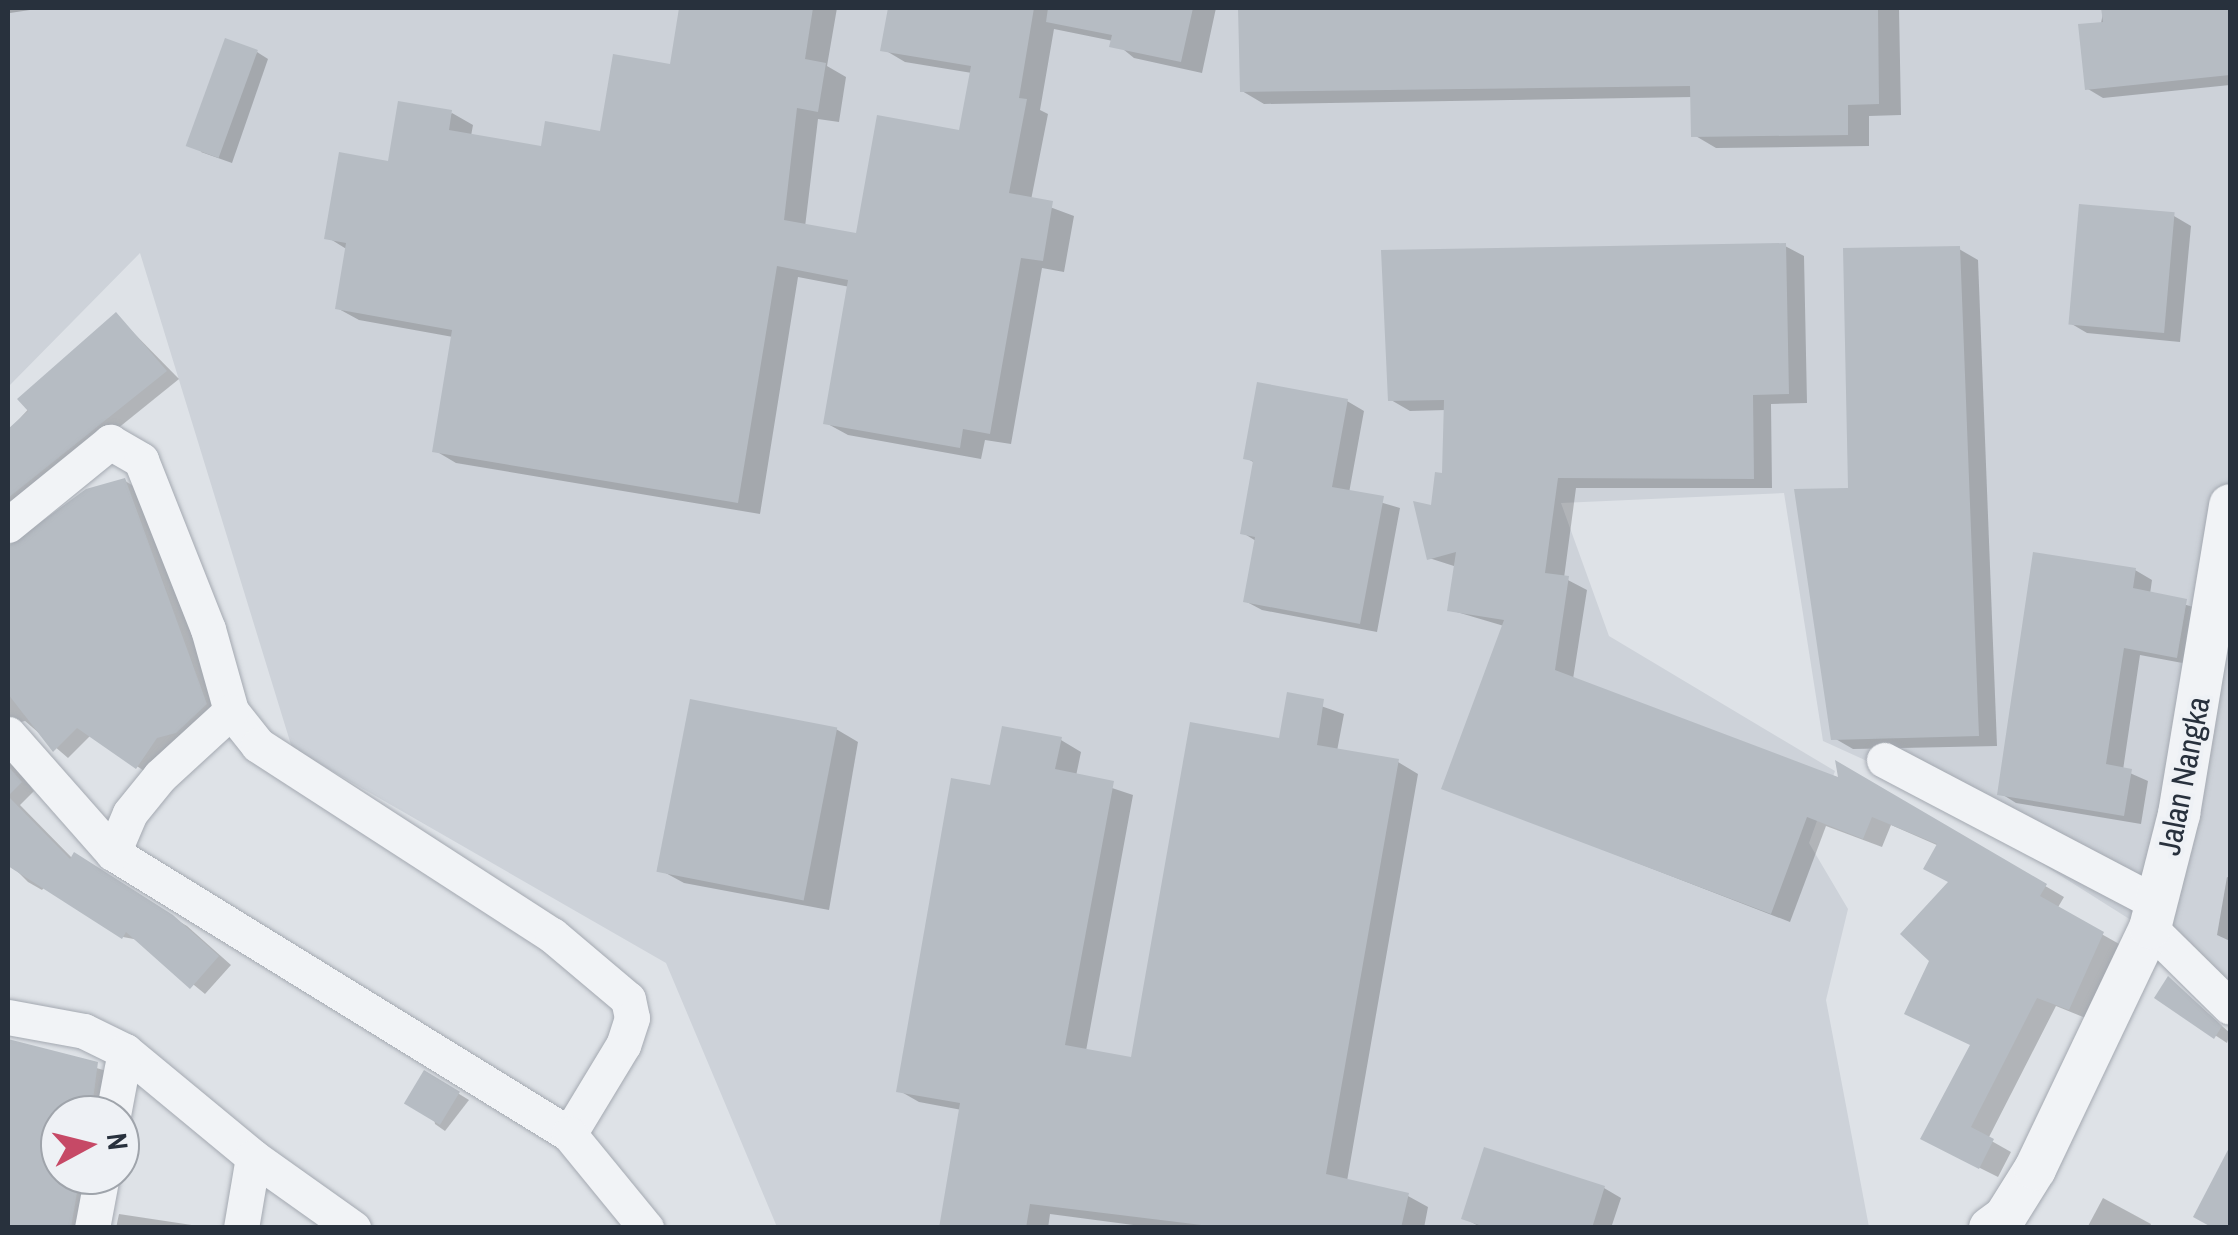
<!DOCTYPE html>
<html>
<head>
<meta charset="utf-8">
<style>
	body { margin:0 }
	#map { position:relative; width:2238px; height:1235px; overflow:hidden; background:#dee2e7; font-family:"Archivo Narrow",sans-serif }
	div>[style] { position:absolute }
	.built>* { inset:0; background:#cdd2d9 }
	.shadow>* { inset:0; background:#0003 }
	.building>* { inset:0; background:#b6bcc3; transform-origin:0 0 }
	.roads { filter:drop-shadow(0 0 2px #a4a9b1) drop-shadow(0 0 2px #a4a9b1) }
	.minor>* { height:35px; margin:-17.5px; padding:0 17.5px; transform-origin:17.5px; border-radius:17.5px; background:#f1f3f6 }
	.tertiary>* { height:42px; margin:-21px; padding:0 21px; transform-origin:21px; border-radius:21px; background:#f1f3f6 }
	span { translate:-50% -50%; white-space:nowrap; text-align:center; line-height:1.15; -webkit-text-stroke:8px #eef1f5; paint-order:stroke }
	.street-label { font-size:32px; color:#28313d }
	.frame { position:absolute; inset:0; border:10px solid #28313d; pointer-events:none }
	.north { position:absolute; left:40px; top:1095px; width:100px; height:100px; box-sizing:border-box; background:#eef1f5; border:2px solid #9fa4ab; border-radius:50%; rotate:83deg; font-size:28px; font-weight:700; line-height:40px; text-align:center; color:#28313d }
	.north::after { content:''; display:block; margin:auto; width:35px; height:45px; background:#c64966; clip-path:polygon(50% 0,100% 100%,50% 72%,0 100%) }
</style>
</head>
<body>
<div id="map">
	<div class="built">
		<i style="clip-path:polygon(8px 8px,2230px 8px,2230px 992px,2210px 970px,1911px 781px,1823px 741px,1784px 493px,1561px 503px,1609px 636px,1835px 771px,1809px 843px,1848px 909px,1826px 1000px,1869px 1227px,777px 1227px,666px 963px,292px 748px,140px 253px,8px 387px)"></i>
	</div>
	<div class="shadow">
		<i style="clip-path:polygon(8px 8px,43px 8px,10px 13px)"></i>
		<i style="clip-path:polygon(682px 8px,837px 8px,827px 66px,846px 77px,839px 122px,818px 119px,805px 227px,858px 236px,961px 133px,972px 73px,905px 62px,883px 49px,890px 8px,1216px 8px,1202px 73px,1134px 58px,1113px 41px,1054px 29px,1040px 110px,1048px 114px,1031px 200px,1074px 216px,1064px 272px,1042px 268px,1011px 444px,985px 440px,981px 459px,848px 435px,826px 423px,850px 287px,798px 277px,760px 514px,456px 463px,434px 450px,453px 337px,359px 320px,337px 308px,348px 250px,327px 237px,390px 164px,452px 113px,473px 125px,471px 136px,543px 149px,602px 134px,672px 67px)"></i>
		<i style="clip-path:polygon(1241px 8px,1899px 8px,1901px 115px,1869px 116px,1869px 146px,1716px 148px,1694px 135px,1693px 97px,1264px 104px,1242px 91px)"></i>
		<i style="clip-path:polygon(2104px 8px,2230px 8px,2230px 85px,2103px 98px,2088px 89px)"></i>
		<i style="clip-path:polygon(257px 52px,268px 59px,232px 163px,201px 152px)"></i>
		<i style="clip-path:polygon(2174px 216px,2191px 226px,2180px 342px,2087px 333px,2070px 323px)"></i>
		<i style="clip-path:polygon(1785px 246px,1804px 256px,1807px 403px,1771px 404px,1772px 488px,1576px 488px,1564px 578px,1587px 590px,1573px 679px,1841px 781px,1838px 765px,2064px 897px,2057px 909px,2121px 945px,2088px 1019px,2056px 1006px,1988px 1139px,2011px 1152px,1998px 1177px,1942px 1149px,1972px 1046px,1932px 960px,1952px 882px,1939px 846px,1891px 825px,1882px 847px,1826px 826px,1790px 922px,1444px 788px,1504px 626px,1450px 610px,1457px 567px,1429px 558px,1444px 475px,1446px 410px,1410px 411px,1391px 400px)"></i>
		<i style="clip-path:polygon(1959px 249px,1978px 260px,1997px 746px,1853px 749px,1834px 738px,1850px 490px)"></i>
		<i style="clip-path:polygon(116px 315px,179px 379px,8px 517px,8px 431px)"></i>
		<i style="clip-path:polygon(1347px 401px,1364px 411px,1349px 493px,1400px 508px,1377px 632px,1262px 610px,1245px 601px,1256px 541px,1243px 533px,1255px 463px,1246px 458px)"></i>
		<i style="clip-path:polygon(125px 481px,139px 489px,220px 712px,150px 775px,91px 735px,68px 758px,25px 721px,8px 725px,8px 548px)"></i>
		<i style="clip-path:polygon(2135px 570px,2152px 580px,2150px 594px,2203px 610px,2193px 665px,2140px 655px,2123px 770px,2148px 781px,2141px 824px,2016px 803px,2000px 793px)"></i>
		<i style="clip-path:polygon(1289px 695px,1344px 714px,1337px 751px,1398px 762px,1418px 774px,1347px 1181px,1408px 1196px,1428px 1207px,1424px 1228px,1156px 1228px,1050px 1214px,1048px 1228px,941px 1228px,962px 1110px,919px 1102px,898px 1090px,992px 788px,1061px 740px,1081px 752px,1076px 776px,1133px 795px,1086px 1051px,1133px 1060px,1281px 741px)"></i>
		<i style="clip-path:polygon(836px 729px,858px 742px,829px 910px,684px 883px,662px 871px)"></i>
		<i style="clip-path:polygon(8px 757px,34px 791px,20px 805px,73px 859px,187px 926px,231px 965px,205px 994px,139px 940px,123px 937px,46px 885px,42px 890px,28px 882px,8px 862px)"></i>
		<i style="clip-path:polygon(2227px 877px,2230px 878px,2230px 941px,2217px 935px)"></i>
		<i style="clip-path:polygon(2169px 979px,2230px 1033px,2227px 1043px,2157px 997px)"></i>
		<i style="clip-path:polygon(11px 1042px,113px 1073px,107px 1115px,60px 1115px,60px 1175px,98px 1175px,89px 1228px,8px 1228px)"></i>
		<i style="clip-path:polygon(425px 1073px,469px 1100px,445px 1131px,435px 1124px)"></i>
		<i style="clip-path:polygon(1604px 1188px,1621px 1198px,1611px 1228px,1482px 1228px,1464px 1218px)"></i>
		<i style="clip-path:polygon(2103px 1198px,2151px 1224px,2149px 1228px,2087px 1228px)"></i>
		<i style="clip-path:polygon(119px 1214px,205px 1227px,205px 1228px,116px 1228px)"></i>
	</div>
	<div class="building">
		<i style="clip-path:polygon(679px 8px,813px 8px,805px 59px,826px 63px,818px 112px,797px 108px,784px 220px,856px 233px,877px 115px,959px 130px,971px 66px,880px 51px,888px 8px,1034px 8px,1019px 98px,1027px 99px,1009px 193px,1053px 201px,1043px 261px,1021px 258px,990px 434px,963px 429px,960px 448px,823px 424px,848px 280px,777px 266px,738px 503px,432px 452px,452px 330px,335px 309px,346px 243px,324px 239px,339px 152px,388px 161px,398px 101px,452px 110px,449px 130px,541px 146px,545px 121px,600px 131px,613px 54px,670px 64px)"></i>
		<i style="clip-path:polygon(1048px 8px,1193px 8px,1181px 62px,1109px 47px,1112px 35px,1046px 22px)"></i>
		<i style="clip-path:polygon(1238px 8px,1878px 8px,1879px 104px,1848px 105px,1848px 135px,1691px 137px,1690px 86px,1240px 92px)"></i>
		<i style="clip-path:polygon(2101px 8px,2230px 8px,2230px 75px,2085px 90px,2078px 24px,2103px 22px)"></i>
		<i style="left:225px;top:38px;width:35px;height:115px;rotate:20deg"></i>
		<i style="left:2079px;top:204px;width:96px;height:121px;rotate:5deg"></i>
		<i style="clip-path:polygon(1786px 243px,1789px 394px,1753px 395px,1754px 479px,1558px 478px,1545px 573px,1569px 576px,1555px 670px,1838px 777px,1835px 760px,2047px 884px,2040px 896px,2104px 932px,2069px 1010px,2037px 998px,1971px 1127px,1994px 1139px,1979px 1169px,1920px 1139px,1970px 1045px,1904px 1014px,1929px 961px,1900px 934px,1948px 882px,1923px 869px,1937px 844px,1872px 817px,1863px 839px,1807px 817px,1771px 914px,1441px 789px,1504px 620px,1447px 611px,1456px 552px,1427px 560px,1413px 501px,1431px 505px,1435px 472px,1442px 473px,1444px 400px,1388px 401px,1381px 250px)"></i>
		<i style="clip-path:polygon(1960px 246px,1979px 736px,1831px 740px,1794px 489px,1848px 488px,1843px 248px)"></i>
		<i style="clip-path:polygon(116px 312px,167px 371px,8px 498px,8px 429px,28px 411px,17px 399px)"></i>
		<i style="clip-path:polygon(1257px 382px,1348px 399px,1332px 487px,1384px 496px,1360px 624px,1243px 602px,1255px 537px,1240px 534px,1253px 461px,1243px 459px)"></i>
		<i style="clip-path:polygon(125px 478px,207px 704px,176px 733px,157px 738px,136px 769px,77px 728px,53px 752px,8px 694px,8px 546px,86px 489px)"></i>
		<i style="clip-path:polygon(2033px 552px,2136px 568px,2133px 588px,2187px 599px,2177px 658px,2124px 648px,2106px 764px,2132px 769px,2124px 816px,1997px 795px)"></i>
		<i style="clip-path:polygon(1287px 692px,1324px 699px,1317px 745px,1399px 759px,1326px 1174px,1409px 1193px,1401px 1228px,1226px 1228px,1030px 1204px,1026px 1228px,939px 1228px,960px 1103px,896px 1092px,951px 778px,990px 785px,1002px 726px,1062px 737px,1055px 769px,1114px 781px,1065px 1045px,1131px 1057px,1190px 722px,1279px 738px)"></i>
		<i style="left:690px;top:699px;width:150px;height:176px;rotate:11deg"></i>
		<i style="clip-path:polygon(8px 766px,22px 782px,8px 796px,70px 859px,74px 852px,173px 915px,219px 956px,190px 989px,126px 932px,122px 939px,8px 866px)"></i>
		<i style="clip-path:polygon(2168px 976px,2222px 1026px,2214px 1039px,2154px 998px)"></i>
		<i style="clip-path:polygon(8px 1039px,98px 1062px,91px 1115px,60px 1115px,60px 1175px,80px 1175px,71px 1228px,8px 1228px)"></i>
		<i style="left:424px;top:1070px;width:42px;height:39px;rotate:31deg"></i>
		<i style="clip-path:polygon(2230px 1146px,2230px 1228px,2213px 1228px,2193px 1217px)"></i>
		<i style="clip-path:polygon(1484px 1147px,1605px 1186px,1592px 1228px,1488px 1228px,1461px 1219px)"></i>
	</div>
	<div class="roads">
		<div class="minor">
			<i style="left:8px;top:525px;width:132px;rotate:-39.1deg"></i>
			<i style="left:110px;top:442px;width:36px;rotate:30deg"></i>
			<i style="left:141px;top:460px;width:182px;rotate:68.4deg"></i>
			<i style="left:208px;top:629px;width:85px;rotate:74.3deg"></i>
			<i style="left:231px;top:711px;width:43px;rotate:51.5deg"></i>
			<i style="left:258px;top:745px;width:350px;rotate:32.9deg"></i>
			<i style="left:552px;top:935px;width:99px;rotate:40.1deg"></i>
			<i style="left:628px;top:999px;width:19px;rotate:78deg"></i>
			<i style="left:632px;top:1018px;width:28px;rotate:108deg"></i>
			<i style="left:623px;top:1045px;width:104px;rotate:121.2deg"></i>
			<i style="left:8px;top:734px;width:159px;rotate:48.6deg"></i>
			<i style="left:113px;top:853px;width:536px;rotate:31.64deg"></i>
			<i style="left:569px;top:1134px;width:122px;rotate:50.7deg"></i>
			<i style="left:1884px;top:760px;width:307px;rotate:27.7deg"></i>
			<i style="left:113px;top:853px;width:43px;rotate:-67deg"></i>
			<i style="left:130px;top:813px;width:48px;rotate:-51deg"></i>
			<i style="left:160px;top:776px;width:96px;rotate:-42.5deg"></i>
			<i style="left:2150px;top:928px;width:112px;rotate:44.6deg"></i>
			<i style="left:8px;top:1017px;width:77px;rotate:10.4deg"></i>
			<i style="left:84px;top:1031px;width:46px;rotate:26deg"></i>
			<i style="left:125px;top:1051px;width:166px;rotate:39.6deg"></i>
			<i style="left:253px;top:1157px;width:123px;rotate:35.4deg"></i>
			<i style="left:113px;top:1115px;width:65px;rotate:-79.4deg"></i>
			<i style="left:92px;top:1228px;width:54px;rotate:-79.3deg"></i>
			<i style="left:241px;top:1228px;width:72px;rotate:-80.4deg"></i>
		</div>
		<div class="tertiary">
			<i style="left:1990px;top:1228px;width:19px;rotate:-36deg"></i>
			<i style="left:2005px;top:1217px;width:57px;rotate:-58deg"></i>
			<i style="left:2035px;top:1169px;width:267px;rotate:-64.5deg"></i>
			<i style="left:2150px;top:928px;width:118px;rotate:-75.7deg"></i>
			<i style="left:2179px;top:814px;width:313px;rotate:-80.6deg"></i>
		</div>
	</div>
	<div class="street-label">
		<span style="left:2184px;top:776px;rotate:-79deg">Jalan Nangka</span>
	</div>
	<div class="frame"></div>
	<div class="north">N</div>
</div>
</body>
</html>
